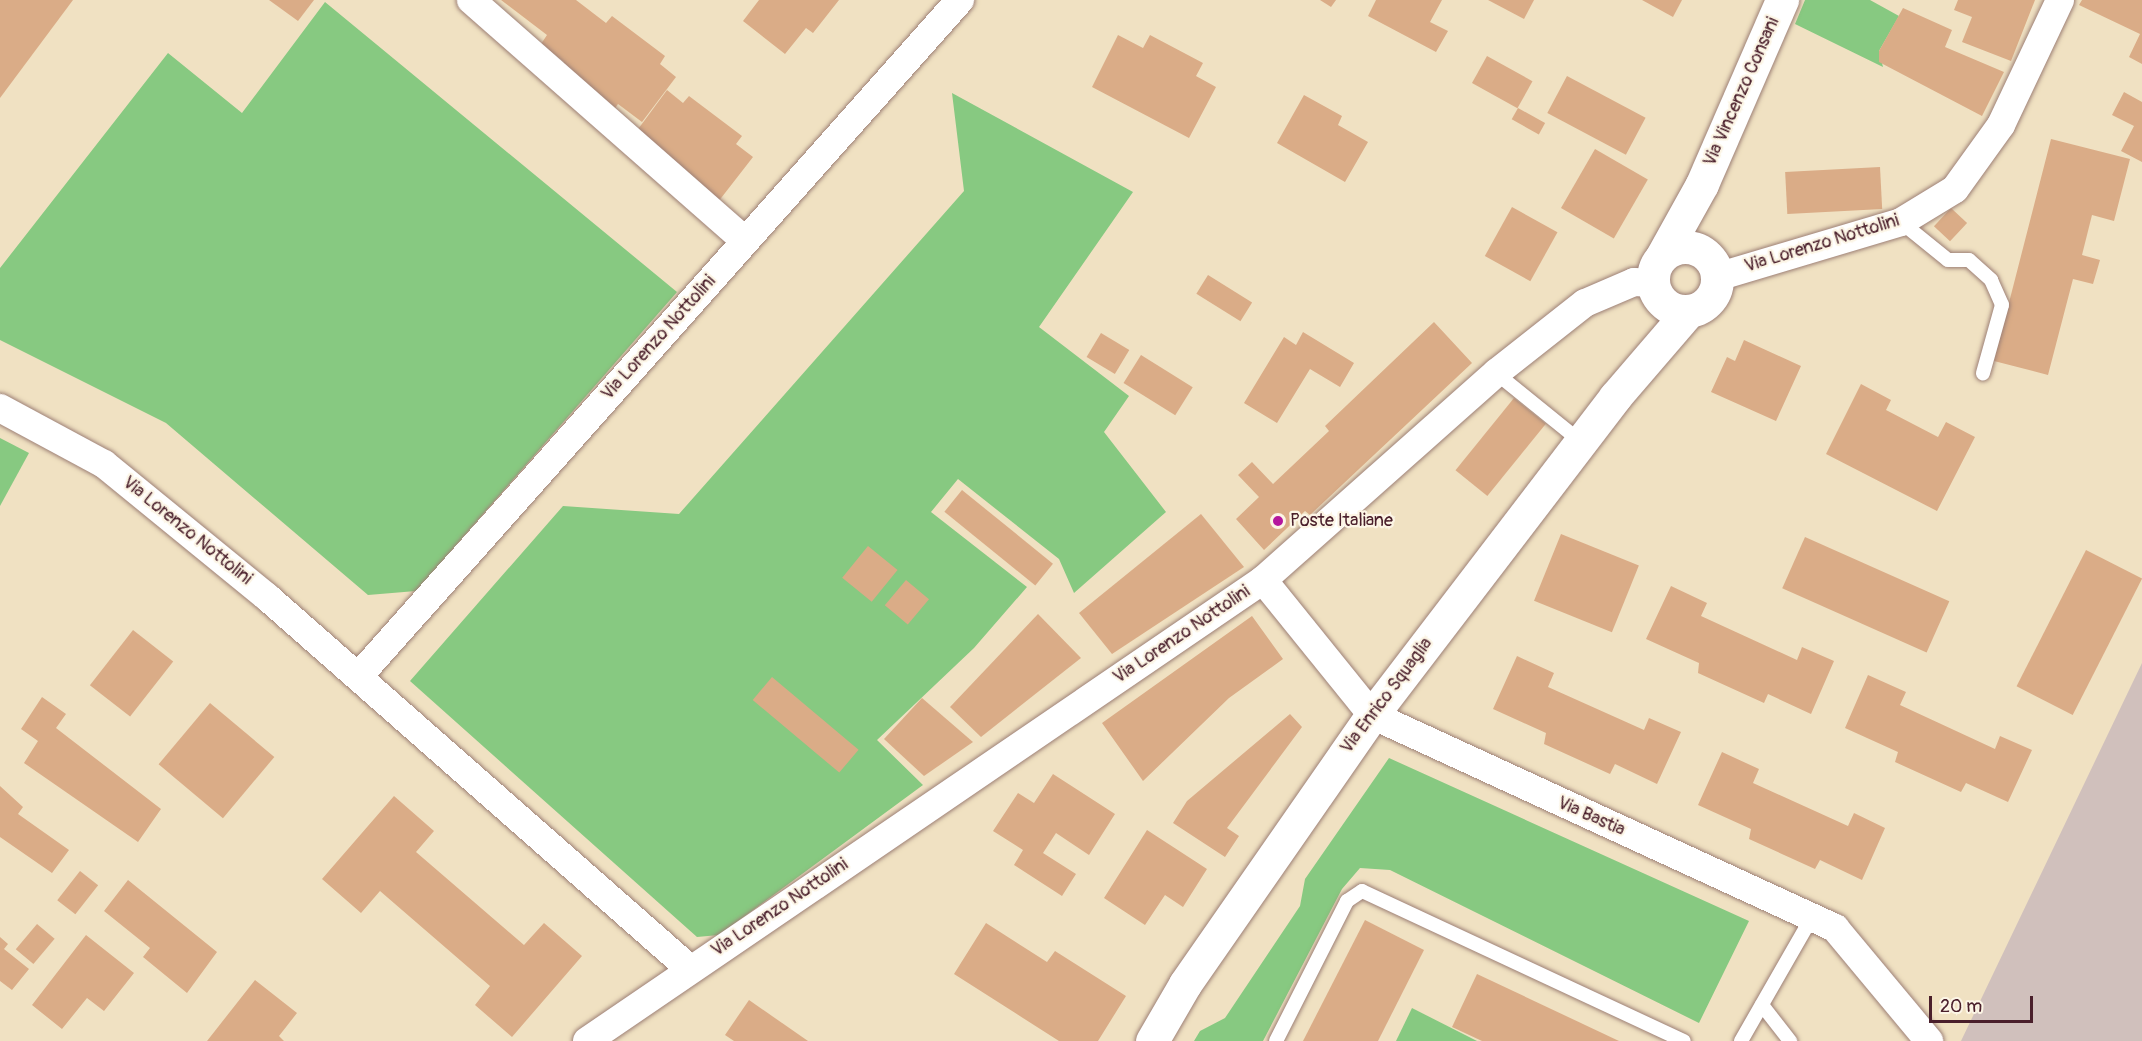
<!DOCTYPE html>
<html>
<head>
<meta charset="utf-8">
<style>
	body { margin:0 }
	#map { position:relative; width:2142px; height:1041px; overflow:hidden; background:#f0e1c2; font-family:Pangolin,sans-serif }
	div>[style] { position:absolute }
	.industrial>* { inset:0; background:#d0c0bc }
	.green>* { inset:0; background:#87c981 }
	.building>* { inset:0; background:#daac87; transform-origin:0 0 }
	.roads { filter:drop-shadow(0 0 2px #9d8076) drop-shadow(0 0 2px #9d8076) }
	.lane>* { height:14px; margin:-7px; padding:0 7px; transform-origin:7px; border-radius:7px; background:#fff }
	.street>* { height:28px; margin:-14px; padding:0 14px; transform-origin:14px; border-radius:14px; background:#fff }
	.secondary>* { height:33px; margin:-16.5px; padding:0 16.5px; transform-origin:16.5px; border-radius:16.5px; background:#fff }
	.secondary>.ring { margin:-16.5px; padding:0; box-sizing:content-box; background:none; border:33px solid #fff; border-radius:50% }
	.dots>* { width:16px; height:16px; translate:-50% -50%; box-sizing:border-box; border:3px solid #fcf5e5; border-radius:50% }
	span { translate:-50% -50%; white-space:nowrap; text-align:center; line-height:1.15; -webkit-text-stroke:4.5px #fcf5e5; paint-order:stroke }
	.street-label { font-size:18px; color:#4a1f2b }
	.poi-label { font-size:18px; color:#4a1f2b }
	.left { translate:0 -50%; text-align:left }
	.scale { position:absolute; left:1929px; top:996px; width:104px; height:27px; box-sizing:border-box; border:3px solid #4a1f2b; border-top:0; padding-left:8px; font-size:18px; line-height:21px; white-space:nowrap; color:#4a1f2b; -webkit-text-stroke:4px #fcf5e5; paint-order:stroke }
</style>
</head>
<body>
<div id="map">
	<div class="industrial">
		<i style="clip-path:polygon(2142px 663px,2142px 1041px,1961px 1041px)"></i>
	</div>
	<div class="green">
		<i style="clip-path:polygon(1805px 0,1870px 0,1899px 16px,1879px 51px,1883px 67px,1795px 24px)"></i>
		<i style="clip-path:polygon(325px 2px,677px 292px,416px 591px,368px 595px,166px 423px,0 340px,0 268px,168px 53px,242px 113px)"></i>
		<i style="clip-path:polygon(952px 93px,1133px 192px,1039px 327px,1129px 396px,1104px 432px,1166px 512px,1074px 593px,1059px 559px,958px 479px,931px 512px,1027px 587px,974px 648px,877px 740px,923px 785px,719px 935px,697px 937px,410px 681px,563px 506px,679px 514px,964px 191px)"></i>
		<i style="clip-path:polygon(0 438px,29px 453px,0 506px)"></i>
		<i style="clip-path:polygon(1389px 758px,1749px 921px,1699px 1023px,1390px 870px,1360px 868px,1342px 889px,1263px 1041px,1194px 1041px,1200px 1031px,1225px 1018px,1300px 906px,1305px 879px)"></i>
		<i style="clip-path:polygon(1412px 1008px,1477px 1041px,1396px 1041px)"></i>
	</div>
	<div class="building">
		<i style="clip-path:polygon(0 0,73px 0,0 98px)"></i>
		<i style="clip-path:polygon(269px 0,314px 0,298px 21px)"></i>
		<i style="clip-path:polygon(501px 0,576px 0,606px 23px,612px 16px,665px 56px,660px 64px,676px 77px,642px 122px,618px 104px,613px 111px,559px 70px,564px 62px,541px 44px,547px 35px)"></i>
		<i style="clip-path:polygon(759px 0,839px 0,813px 33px,806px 28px,785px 54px,743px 21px)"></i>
		<i style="clip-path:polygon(1320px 0,1336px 0,1331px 7px)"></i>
		<i style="clip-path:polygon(1376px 0,1442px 0,1430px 22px,1448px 31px,1436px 52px,1368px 16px)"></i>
		<i style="clip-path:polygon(1488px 0,1534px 0,1524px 19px)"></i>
		<i style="clip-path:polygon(1642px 0,1682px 0,1673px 17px)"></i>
		<i style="clip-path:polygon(1958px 0,2035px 0,2011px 61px,1962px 42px,1972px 17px,1954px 10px)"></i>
		<i style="clip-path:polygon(2082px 0,2142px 0,2142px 64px,2129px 57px,2140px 34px,2079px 5px)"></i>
		<i style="clip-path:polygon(1903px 8px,1952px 30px,1945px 47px,2004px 72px,1982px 116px,1879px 62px,1879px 51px)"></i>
		<i style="clip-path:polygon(1118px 35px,1143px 48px,1150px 35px,1203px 63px,1196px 76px,1216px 87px,1189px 138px,1092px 87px)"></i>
		<i style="left:1487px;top:56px;width:52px;height:31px;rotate:29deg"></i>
		<i style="left:1567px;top:76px;width:89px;height:42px;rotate:28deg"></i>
		<i style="clip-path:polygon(667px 90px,683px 103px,689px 96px,742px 136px,736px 144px,753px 157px,718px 202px,633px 136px)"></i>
		<i style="clip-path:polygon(2124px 92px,2142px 102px,2142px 162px,2121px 151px,2134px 126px,2112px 115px)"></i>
		<i style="clip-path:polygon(1304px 95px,1342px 116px,1338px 125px,1368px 142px,1345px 182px,1277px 143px)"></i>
		<i style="left:1518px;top:108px;width:31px;height:13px;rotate:29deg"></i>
		<i style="clip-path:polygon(2051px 139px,2130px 159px,2114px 221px,2092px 215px,2082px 255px,2100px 260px,2093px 284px,2073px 279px,2048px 375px,1994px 361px)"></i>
		<i style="left:1595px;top:149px;width:61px;height:68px;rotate:30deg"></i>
		<i style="left:1880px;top:167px;width:42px;height:95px;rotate:87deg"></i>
		<i style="left:1512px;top:207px;width:52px;height:56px;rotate:29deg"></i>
		<i style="left:1951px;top:208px;width:22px;height:25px;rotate:43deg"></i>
		<i style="left:1208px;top:275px;width:52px;height:22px;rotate:32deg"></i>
		<i style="clip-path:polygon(1434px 322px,1472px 363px,1310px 515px,1305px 511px,1264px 550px,1236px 519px,1259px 497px,1238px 475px,1252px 462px,1273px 484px,1329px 431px,1325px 426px)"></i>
		<i style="clip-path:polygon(1303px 332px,1354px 363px,1340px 387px,1310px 369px,1277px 423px,1244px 403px,1284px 337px,1296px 345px)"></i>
		<i style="left:1101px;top:333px;width:33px;height:28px;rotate:31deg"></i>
		<i style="clip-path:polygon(1744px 340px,1801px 366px,1776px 421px,1711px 392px,1727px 357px,1735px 361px)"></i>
		<i style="left:1141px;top:355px;width:61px;height:33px;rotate:32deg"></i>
		<i style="clip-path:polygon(1861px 384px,1891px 400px,1886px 410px,1938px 437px,1946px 422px,1975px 437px,1937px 511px,1826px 454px)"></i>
		<i style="left:1514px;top:398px;width:41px;height:93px;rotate:39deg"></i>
		<i style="left:962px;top:490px;width:117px;height:28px;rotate:39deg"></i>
		<i style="clip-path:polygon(1201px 514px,1244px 567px,1112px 654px,1079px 613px)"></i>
		<i style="left:1561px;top:534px;width:84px;height:72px;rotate:22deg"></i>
		<i style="left:1805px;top:537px;width:158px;height:56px;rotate:24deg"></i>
		<i style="left:868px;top:546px;width:38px;height:41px;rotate:39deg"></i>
		<i style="left:2086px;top:550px;width:63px;height:153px;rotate:27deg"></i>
		<i style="left:906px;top:580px;width:30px;height:33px;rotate:40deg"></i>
		<i style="clip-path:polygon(1671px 586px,1707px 603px,1701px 616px,1797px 660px,1802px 647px,1834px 661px,1811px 714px,1768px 694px,1764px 703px,1698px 673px,1699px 663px,1646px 639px)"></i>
		<i style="clip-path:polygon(1038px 614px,1081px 658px,981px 737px,950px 707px)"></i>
		<i style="clip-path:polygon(1252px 616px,1283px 659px,1229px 698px,1143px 781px,1102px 723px)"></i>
		<i style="left:133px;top:630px;width:51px;height:70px;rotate:38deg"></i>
		<i style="clip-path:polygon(1517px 656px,1554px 673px,1548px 687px,1644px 730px,1649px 718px,1681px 732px,1657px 784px,1615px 764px,1610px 774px,1544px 744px,1546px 733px,1493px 709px)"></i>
		<i style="clip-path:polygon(1868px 675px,1906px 692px,1900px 705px,1995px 749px,2000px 736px,2032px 750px,2008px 802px,1966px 783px,1961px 792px,1895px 762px,1898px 752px,1845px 728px)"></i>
		<i style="left:772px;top:677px;width:113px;height:30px;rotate:40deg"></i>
		<i style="clip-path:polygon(42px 697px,66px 714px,56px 728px,161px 809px,138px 842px,24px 763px,38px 741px,21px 729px)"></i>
		<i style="clip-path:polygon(922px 698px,973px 742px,924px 776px,884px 739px)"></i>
		<i style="left:210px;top:703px;width:84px;height:80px;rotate:40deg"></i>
		<i style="clip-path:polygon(1290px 714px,1302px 727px,1227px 828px,1239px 836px,1225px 857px,1173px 823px,1187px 801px)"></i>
		<i style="clip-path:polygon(1722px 752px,1759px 769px,1753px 783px,1848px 826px,1854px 813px,1885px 828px,1862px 880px,1820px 860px,1815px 869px,1749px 839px,1751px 829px,1698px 805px)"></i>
		<i style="clip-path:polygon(1053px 774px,1115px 814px,1089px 855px,1056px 833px,1043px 853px,1076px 874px,1062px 896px,1014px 865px,1023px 850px,993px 831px,1018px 793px,1034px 803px)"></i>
		<i style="clip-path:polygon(0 786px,23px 807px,18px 814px,69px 850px,52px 873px,0 837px)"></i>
		<i style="clip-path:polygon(394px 796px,434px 831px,416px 852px,524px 945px,544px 923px,582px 956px,512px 1037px,475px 1005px,490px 986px,380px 891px,361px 913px,322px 879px)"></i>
		<i style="clip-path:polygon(1147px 830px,1207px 869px,1183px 907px,1165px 895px,1145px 925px,1104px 898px)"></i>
		<i style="left:80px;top:871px;width:23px;height:37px;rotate:38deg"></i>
		<i style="clip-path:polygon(128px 880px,217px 952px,187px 993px,143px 957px,150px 948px,104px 911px)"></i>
		<i style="clip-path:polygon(1365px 920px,1424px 950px,1378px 1041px,1303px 1041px)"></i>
		<i style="clip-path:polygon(986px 923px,1047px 962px,1055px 951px,1126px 996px,1098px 1041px,1059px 1041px,954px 974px)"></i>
		<i style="left:37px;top:924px;width:23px;height:33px;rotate:40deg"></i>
		<i style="clip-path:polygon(86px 935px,134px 973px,104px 1011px,87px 998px,62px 1029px,32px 1005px)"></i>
		<i style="clip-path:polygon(0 937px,8px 944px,4px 949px,29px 969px,12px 990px,0 981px)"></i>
		<i style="clip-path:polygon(1477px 974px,1619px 1041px,1482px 1041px,1452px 1027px)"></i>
		<i style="clip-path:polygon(255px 980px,297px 1013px,279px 1036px,284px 1041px,207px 1041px)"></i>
		<i style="clip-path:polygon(749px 1000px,808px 1041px,734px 1041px,725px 1035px)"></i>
	</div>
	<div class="roads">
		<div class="lane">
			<i style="left:1901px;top:222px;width:60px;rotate:39deg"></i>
			<i style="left:1948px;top:260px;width:21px"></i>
			<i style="left:1969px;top:260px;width:30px;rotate:42deg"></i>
			<i style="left:1991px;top:280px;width:27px;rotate:66deg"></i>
			<i style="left:2002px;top:305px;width:71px;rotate:105.6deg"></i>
			<i style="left:1496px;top:373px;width:108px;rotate:39deg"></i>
			<i style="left:1762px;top:1005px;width:46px;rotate:52.1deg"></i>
			<i style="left:1276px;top:1041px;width:157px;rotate:-63.1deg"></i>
			<i style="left:1347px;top:901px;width:18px;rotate:-34deg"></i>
			<i style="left:1362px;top:891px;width:355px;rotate:25deg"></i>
			<i style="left:1741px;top:1041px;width:143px;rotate:-60.2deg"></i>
		</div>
		<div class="street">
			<i style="left:471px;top:0;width:365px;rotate:41.3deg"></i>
			<i style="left:1717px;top:277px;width:192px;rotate:-16.6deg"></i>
			<i style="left:1901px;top:222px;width:63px;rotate:-31.4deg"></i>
			<i style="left:1955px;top:189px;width:79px;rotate:-54.3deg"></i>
			<i style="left:2001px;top:125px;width:138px;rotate:-64.7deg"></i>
			<i style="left:0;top:408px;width:118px;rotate:28.3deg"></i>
			<i style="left:104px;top:464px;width:210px;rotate:39.2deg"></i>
			<i style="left:267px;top:597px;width:563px;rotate:41.33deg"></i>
			<i style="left:1263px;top:580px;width:174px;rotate:51.1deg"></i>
			<i style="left:1372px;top:715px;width:510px;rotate:24.7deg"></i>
			<i style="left:1835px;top:928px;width:147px;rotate:50.2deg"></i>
			<i style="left:358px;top:677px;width:906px;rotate:-48.36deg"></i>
			<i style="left:587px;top:1041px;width:818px;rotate:-34.29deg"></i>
			<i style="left:1263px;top:580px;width:312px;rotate:-41.6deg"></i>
			<i style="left:1496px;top:373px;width:113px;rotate:-38.2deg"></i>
			<i style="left:1585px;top:303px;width:53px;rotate:-23.2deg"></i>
			<i style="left:1634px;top:282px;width:18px;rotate:3deg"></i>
		</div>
		<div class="secondary">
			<i class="ring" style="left:1653px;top:247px;width:31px;height:31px"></i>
			<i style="left:1662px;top:256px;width:82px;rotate:-60.9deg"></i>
			<i style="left:1702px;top:184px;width:201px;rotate:-66.5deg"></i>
			<i style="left:1152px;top:1041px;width:66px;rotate:-59.9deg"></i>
			<i style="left:1185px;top:984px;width:328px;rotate:-55.2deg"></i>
			<i style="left:1372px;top:715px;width:400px;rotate:-52.6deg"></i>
			<i style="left:1615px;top:397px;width:113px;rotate:-49.3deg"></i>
		</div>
	</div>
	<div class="dots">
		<i style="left:1278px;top:521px;background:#b5179e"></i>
	</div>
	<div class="street-label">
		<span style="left:1742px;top:92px;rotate:-66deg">Via Vincenzo Consani</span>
		<span style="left:1822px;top:244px;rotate:-17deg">Via Lorenzo Nottolini</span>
		<span style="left:659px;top:338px;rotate:-48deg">Via Lorenzo Nottolini</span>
		<span style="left:187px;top:531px;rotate:39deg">Via Lorenzo Nottolini</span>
		<span style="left:1182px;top:635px;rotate:-34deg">Via Lorenzo Nottolini</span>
		<span style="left:1387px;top:696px;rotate:-53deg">Via Enrico Squaglia</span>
		<span style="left:1591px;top:817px;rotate:24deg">Via Bastia</span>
		<span style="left:780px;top:908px;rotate:-34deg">Via Lorenzo Nottolini</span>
	</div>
	<div class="poi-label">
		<span class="left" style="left:1290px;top:521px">Poste Italiane</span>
	</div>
	<div class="scale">20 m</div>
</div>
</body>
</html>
